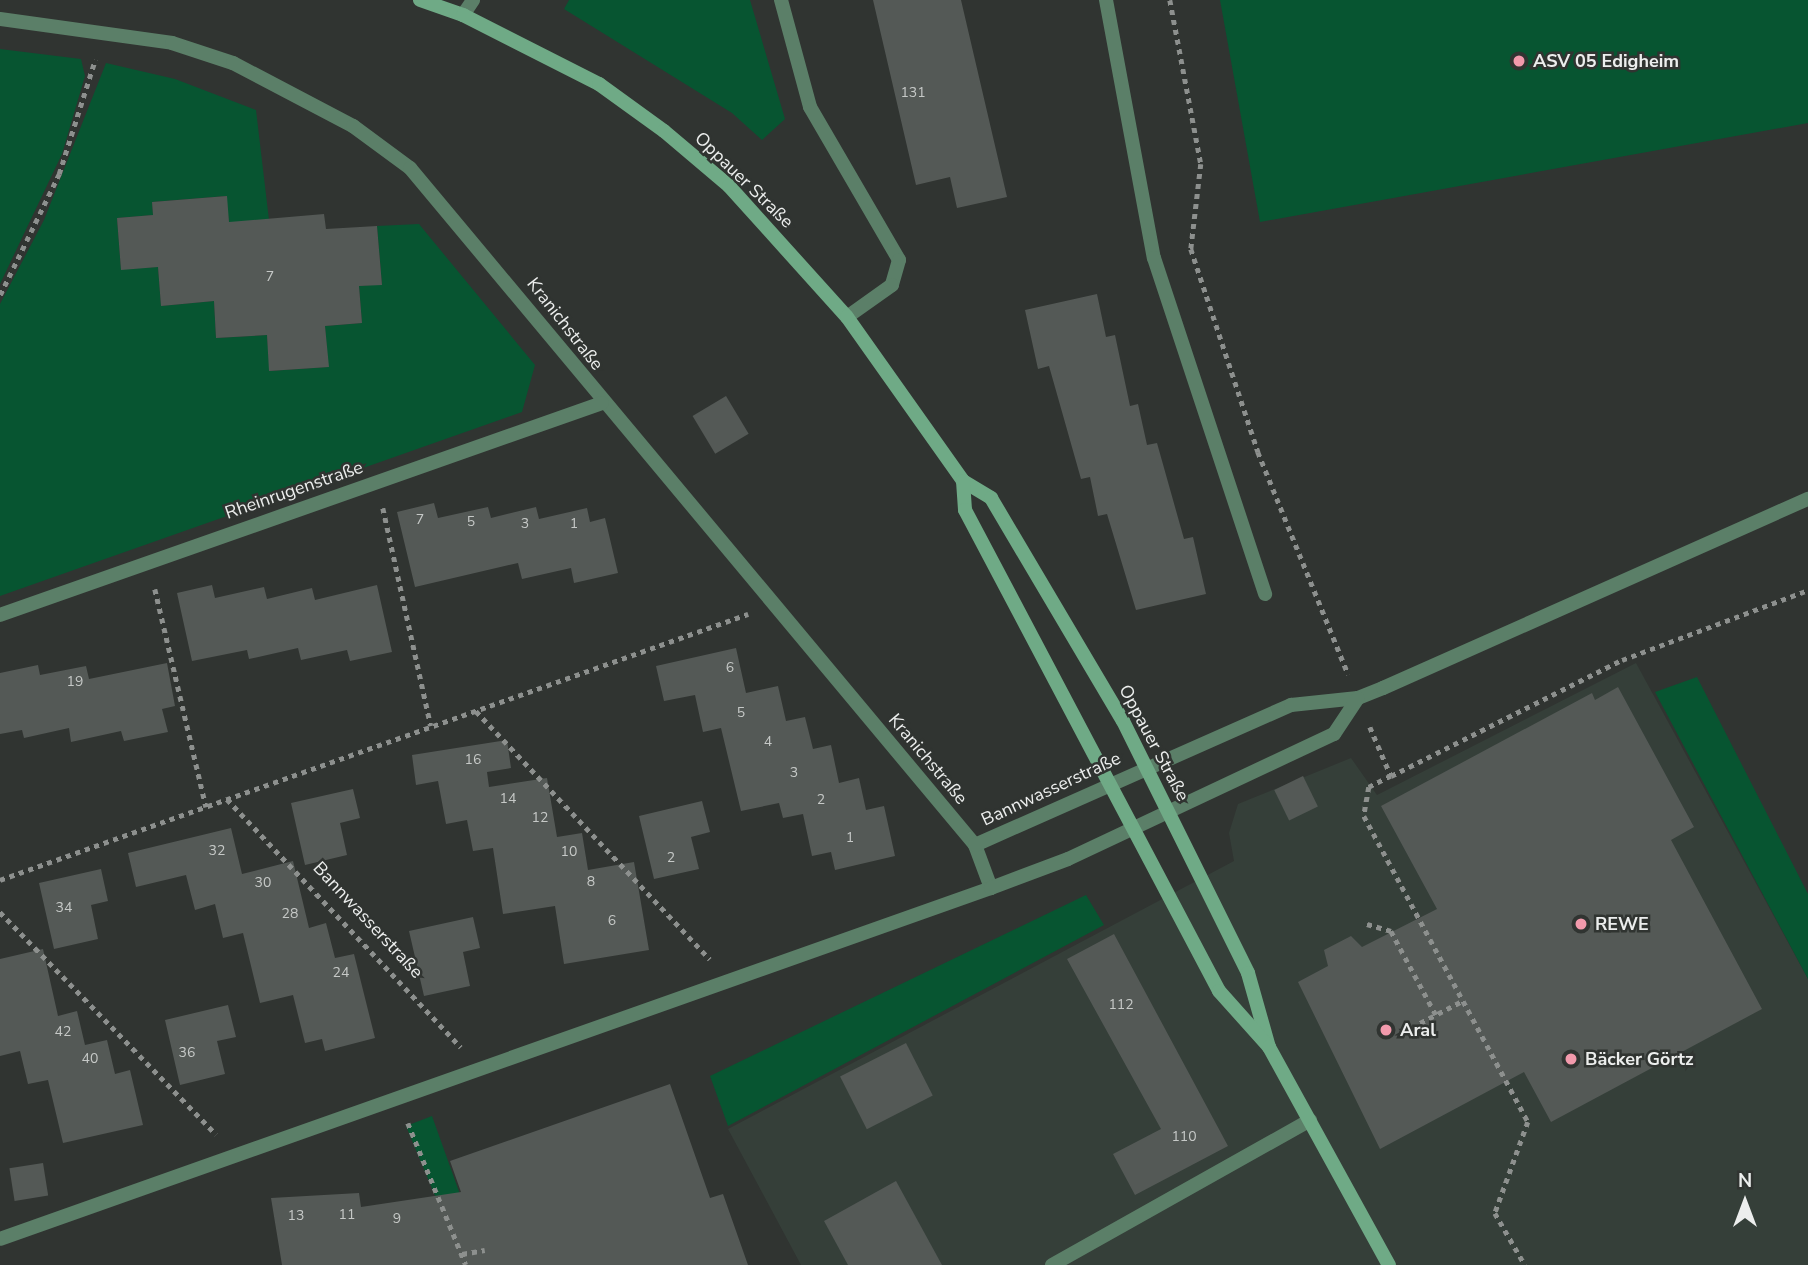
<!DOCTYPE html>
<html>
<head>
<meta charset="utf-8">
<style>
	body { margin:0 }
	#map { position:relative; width:1808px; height:1265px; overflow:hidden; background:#303431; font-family:"Nunito Sans",sans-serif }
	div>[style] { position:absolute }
	.built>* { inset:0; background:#353f39 }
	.green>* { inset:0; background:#075531 }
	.building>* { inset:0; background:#545956; transform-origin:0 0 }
	.path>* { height:4.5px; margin-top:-2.25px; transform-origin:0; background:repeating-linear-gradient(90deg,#8d908e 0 5px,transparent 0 10px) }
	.lane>* { height:14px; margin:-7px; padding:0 7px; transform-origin:7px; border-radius:7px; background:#5b7f68 }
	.street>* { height:14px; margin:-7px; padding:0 7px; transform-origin:7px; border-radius:7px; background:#5b7f68 }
	.secondary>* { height:14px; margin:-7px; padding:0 7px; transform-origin:7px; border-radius:7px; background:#6faa86 }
	.dots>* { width:19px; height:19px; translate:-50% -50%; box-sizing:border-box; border:4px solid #303431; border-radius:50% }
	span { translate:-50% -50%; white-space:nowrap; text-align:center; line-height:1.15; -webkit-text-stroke:5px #303431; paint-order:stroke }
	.number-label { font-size:14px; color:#c6c9c7 }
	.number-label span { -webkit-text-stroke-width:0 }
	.poi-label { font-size:18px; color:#eceeed; font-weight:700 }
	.left { translate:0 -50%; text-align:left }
	.street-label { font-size:18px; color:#eceeed }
	.north { position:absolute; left:1710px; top:1167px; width:70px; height:70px; -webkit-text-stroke:5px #303431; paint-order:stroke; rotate:0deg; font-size:19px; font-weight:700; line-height:28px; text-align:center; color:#eceeed }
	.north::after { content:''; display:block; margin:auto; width:24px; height:32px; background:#eceeed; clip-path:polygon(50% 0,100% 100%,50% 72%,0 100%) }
</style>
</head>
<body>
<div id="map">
	<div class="built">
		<i style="clip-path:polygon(1636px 663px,1808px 979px,1808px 1265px,801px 1265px,728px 1129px,1234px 861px,1229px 833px,1238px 804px,1351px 758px,1377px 795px)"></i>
	</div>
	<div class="green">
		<i style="clip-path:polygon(569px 0,750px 0,785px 119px,762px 140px,732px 113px,564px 9px)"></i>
		<i style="clip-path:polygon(1220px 0,1808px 0,1808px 123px,1260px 222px)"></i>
		<i style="clip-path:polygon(0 49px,81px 59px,85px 76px,62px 154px,0 284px)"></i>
		<i style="clip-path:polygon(106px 63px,175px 79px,256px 110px,269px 220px,229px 223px,226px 196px,152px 202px,153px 215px,117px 218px,121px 269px,158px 267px,161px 306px,214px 301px,216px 338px,267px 335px,270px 371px,328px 367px,325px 326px,362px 323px,359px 286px,382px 284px,377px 226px,419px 224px,535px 365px,522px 412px,0 596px,0 304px,44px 220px)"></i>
		<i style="clip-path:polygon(1697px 677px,1808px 894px,1808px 979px,1655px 692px)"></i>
		<i style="clip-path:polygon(1086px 895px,1104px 925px,728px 1126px,710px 1076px)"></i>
		<i style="clip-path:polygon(432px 1116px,482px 1256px,464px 1265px,406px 1126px)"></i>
	</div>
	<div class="building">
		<i style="clip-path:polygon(873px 0,961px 0,1007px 197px,957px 208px,950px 177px,916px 185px)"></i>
		<i style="clip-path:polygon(227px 196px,229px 222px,324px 214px,326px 229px,377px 226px,382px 285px,359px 286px,362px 323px,325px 326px,329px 367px,269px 371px,267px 335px,216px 338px,214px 301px,161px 306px,158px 267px,121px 270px,117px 218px,153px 215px,152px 202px)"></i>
		<i style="clip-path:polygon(1097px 294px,1106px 337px,1115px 335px,1130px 406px,1138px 404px,1147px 445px,1157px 443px,1184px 539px,1193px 537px,1206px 594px,1136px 610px,1107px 514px,1098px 516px,1090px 477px,1081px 479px,1049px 366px,1038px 369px,1025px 310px)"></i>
		<i style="left:726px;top:396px;width:44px;height:39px;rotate:59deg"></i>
		<i style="clip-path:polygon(434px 503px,438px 518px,488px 507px,491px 518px,536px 507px,539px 519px,587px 508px,590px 522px,605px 518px,618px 573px,574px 583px,571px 568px,522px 579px,518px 563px,415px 587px,397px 512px)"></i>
		<i style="clip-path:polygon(212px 585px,215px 598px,264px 587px,267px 599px,312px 588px,315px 600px,377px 585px,392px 652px,350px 661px,347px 650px,301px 660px,298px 648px,249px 659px,247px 650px,192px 661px,177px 593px)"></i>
		<i style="clip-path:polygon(736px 648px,746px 693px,778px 686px,786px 721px,805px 717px,813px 749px,831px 745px,839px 783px,859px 778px,866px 810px,884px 806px,895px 856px,835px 870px,831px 852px,812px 856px,803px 814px,783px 818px,779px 803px,741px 811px,721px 728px,703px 732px,695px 695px,664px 701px,656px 666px)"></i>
		<i style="clip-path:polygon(167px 663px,175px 706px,162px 709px,168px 732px,124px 741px,121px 731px,71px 742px,69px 728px,24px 738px,22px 730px,0 734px,0 673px,38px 665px,40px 675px,86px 666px,89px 679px)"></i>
		<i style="clip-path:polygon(1618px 687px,1694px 827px,1671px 840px,1762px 1009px,1551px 1122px,1524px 1072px,1380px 1149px,1298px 982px,1328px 966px,1324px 950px,1351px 936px,1362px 947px,1437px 909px,1381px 806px,1592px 693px,1595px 700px)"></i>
		<i style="clip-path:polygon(507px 740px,511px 768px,487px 772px,489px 787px,547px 778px,557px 837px,582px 833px,588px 870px,634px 862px,649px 950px,564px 964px,555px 906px,503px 914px,493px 848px,473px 851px,467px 820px,446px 824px,438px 781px,416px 785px,412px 755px)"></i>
		<i style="left:1303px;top:776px;width:34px;height:32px;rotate:64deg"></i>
		<i style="clip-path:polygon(353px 789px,360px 818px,340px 823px,347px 855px,305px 865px,291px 803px)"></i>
		<i style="clip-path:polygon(702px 801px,710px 832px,691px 837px,699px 869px,654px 879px,639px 816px)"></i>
		<i style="clip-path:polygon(231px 828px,242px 874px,293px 861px,309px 928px,326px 923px,335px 958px,354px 954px,375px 1038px,325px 1051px,322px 1039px,305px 1043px,293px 995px,260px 1003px,243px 933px,223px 938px,215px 904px,195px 910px,186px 875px,136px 887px,128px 853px)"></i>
		<i style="clip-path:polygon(101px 869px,108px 901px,91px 905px,98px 939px,54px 949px,39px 883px)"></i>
		<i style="clip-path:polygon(473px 917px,480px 948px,463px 952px,470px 986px,424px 996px,409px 931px)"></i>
		<i style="clip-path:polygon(1114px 934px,1228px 1146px,1135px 1195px,1113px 1154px,1161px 1129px,1067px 959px)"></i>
		<i style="clip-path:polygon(43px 949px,58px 1016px,77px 1011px,85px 1045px,107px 1040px,115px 1074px,130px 1070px,143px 1125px,63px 1143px,48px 1080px,28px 1084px,20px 1051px,0 1056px,0 959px)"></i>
		<i style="clip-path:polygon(228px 1005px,236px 1037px,217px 1041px,225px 1074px,180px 1085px,165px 1020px)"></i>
		<i style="left:906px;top:1043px;width:59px;height:74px;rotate:63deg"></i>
		<i style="clip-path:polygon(670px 1084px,710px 1198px,723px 1194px,748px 1265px,282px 1265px,271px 1198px,359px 1193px,361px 1207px,461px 1192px,450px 1161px)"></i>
		<i style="left:43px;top:1163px;width:33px;height:34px;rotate:81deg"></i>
		<i style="clip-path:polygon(896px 1181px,942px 1265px,848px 1265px,824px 1221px)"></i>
	</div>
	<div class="path">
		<i style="left:1170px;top:0;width:167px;rotate:79.3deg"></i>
		<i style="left:1201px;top:164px;width:86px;rotate:96.7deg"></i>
		<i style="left:1191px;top:249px;width:214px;rotate:71.7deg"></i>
		<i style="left:1258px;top:452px;width:240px;rotate:67.9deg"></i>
		<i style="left:0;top:295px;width:135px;rotate:-64deg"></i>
		<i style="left:59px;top:174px;width:120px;rotate:-72.5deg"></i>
		<i style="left:383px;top:508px;width:223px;rotate:77.6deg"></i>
		<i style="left:155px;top:589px;width:224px;rotate:76.8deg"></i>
		<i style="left:476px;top:711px;width:341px;rotate:46.7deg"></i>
		<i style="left:1370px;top:727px;width:53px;rotate:66.8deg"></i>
		<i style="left:1391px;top:776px;width:25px;rotate:153deg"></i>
		<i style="left:1369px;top:787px;width:29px;rotate:100deg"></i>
		<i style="left:1364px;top:816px;width:347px;rotate:61.8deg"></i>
		<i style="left:1528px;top:1122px;width:97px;rotate:109.9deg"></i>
		<i style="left:1495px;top:1213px;width:60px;rotate:60deg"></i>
		<i style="left:1391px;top:776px;width:258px;rotate:-26.7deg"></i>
		<i style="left:1622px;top:660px;width:199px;rotate:-20.6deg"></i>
		<i style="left:227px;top:799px;width:341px;rotate:46.7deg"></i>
		<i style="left:0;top:880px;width:794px;rotate:-19.58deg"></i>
		<i style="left:0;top:912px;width:310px;rotate:45.8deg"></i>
		<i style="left:1367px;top:924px;width:25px;rotate:16deg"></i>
		<i style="left:1391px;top:931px;width:95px;rotate:61.8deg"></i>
		<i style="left:1420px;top:1023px;width:47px;rotate:-27.6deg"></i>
		<i style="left:408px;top:1123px;width:153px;rotate:67.8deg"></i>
		<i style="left:462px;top:1254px;width:23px;rotate:-10deg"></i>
	</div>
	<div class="lane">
		<i style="left:781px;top:0;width:111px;rotate:74.8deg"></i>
		<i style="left:810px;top:107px;width:177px;rotate:59.8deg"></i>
		<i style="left:899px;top:260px;width:26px;rotate:106deg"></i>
		<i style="left:892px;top:285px;width:55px;rotate:144.6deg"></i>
		<i style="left:1106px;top:0;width:262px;rotate:79.5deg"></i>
		<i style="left:1154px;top:258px;width:354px;rotate:71.7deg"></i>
		<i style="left:1052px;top:1265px;width:296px;rotate:-29.3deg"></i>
	</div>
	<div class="street">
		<i style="left:463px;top:15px;width:18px;rotate:-56deg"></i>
		<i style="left:0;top:19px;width:174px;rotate:7.9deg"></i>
		<i style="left:172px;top:43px;width:64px;rotate:18.2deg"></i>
		<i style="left:233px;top:63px;width:136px;rotate:27.7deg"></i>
		<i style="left:353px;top:126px;width:71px;rotate:36.4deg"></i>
		<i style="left:410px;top:168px;width:882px;rotate:50.15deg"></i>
		<i style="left:975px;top:845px;width:46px;rotate:69.6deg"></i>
		<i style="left:991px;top:888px;width:1051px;rotate:160.5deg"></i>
		<i style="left:0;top:615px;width:638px;rotate:-19.4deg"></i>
		<i style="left:975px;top:845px;width:346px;rotate:-23.9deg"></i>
		<i style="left:1291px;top:705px;width:67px;rotate:-6deg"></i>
		<i style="left:1358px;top:698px;width:27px;rotate:-22deg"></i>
		<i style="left:1383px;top:688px;width:465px;rotate:-24deg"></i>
		<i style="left:991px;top:888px;width:82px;rotate:-20.6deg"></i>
		<i style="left:1068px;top:859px;width:294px;rotate:-25.2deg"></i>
		<i style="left:1334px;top:734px;width:43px;rotate:-56.3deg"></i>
	</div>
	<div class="secondary">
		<i style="left:420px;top:0;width:46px;rotate:19.2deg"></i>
		<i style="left:463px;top:15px;width:153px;rotate:26.9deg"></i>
		<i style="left:599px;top:84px;width:80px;rotate:35.9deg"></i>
		<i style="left:664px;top:131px;width:85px;rotate:40.2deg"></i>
		<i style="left:729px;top:186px;width:176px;rotate:48deg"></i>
		<i style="left:847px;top:317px;width:201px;rotate:54.7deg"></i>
		<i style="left:963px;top:481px;width:33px;rotate:31deg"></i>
		<i style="left:991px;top:498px;width:259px;rotate:59.4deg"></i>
		<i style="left:1123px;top:721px;width:281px;rotate:63.6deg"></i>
		<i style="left:1248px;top:973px;width:77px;rotate:74.2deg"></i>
		<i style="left:963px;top:481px;width:29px;rotate:86deg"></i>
		<i style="left:965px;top:510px;width:544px;rotate:62.16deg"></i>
		<i style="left:1219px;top:991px;width:75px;rotate:48.2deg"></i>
		<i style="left:1269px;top:1047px;width:249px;rotate:61.2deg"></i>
	</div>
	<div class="dots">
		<i style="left:1519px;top:61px;background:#f29aac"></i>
		<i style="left:1581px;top:924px;background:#f29aac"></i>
		<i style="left:1386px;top:1030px;background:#f29aac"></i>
		<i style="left:1571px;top:1059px;background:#f29aac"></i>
	</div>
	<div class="number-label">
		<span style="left:913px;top:93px">131</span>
		<span style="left:270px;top:277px">7</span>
		<span style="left:420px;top:520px">7</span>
		<span style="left:471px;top:522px">5</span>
		<span style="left:525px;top:524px">3</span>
		<span style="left:574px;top:524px">1</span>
		<span style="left:730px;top:668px">6</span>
		<span style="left:75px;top:682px">19</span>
		<span style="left:741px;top:713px">5</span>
		<span style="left:768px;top:742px">4</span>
		<span style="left:473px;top:760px">16</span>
		<span style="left:794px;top:773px">3</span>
		<span style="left:508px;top:799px">14</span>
		<span style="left:821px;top:800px">2</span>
		<span style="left:540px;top:818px">12</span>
		<span style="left:850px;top:838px">1</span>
		<span style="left:217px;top:851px">32</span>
		<span style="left:569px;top:852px">10</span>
		<span style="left:671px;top:858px">2</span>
		<span style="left:591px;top:882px">8</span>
		<span style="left:263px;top:883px">30</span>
		<span style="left:64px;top:908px">34</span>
		<span style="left:290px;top:914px">28</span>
		<span style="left:612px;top:921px">6</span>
		<span style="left:341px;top:973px">24</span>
		<span style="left:1121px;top:1005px">112</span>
		<span style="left:63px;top:1032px">42</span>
		<span style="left:187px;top:1053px">36</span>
		<span style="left:90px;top:1059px">40</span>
		<span style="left:1184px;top:1137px">110</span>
		<span style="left:347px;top:1215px">11</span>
		<span style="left:296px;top:1216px">13</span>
		<span style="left:397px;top:1219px">9</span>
	</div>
	<div class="poi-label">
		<span class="left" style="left:1533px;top:61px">ASV 05 Edigheim</span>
		<span class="left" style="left:1595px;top:924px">REWE</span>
		<span class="left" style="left:1400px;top:1030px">Aral</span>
		<span class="left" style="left:1585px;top:1059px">Bäcker Görtz</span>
	</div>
	<div class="street-label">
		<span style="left:744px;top:180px;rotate:44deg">Oppauer Straße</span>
		<span style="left:565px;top:324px;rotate:52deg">Kranichstraße</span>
		<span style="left:294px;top:490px;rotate:-19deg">Rheinrugenstraße</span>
		<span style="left:1154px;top:743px;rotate:62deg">Oppauer Straße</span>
		<span style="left:928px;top:759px;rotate:50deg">Kranichstraße</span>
		<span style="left:1051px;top:789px;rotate:-25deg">Bannwasserstraße</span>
		<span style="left:368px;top:920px;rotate:47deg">Bannwasserstraße</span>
	</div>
	<div class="north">N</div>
</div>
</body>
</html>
